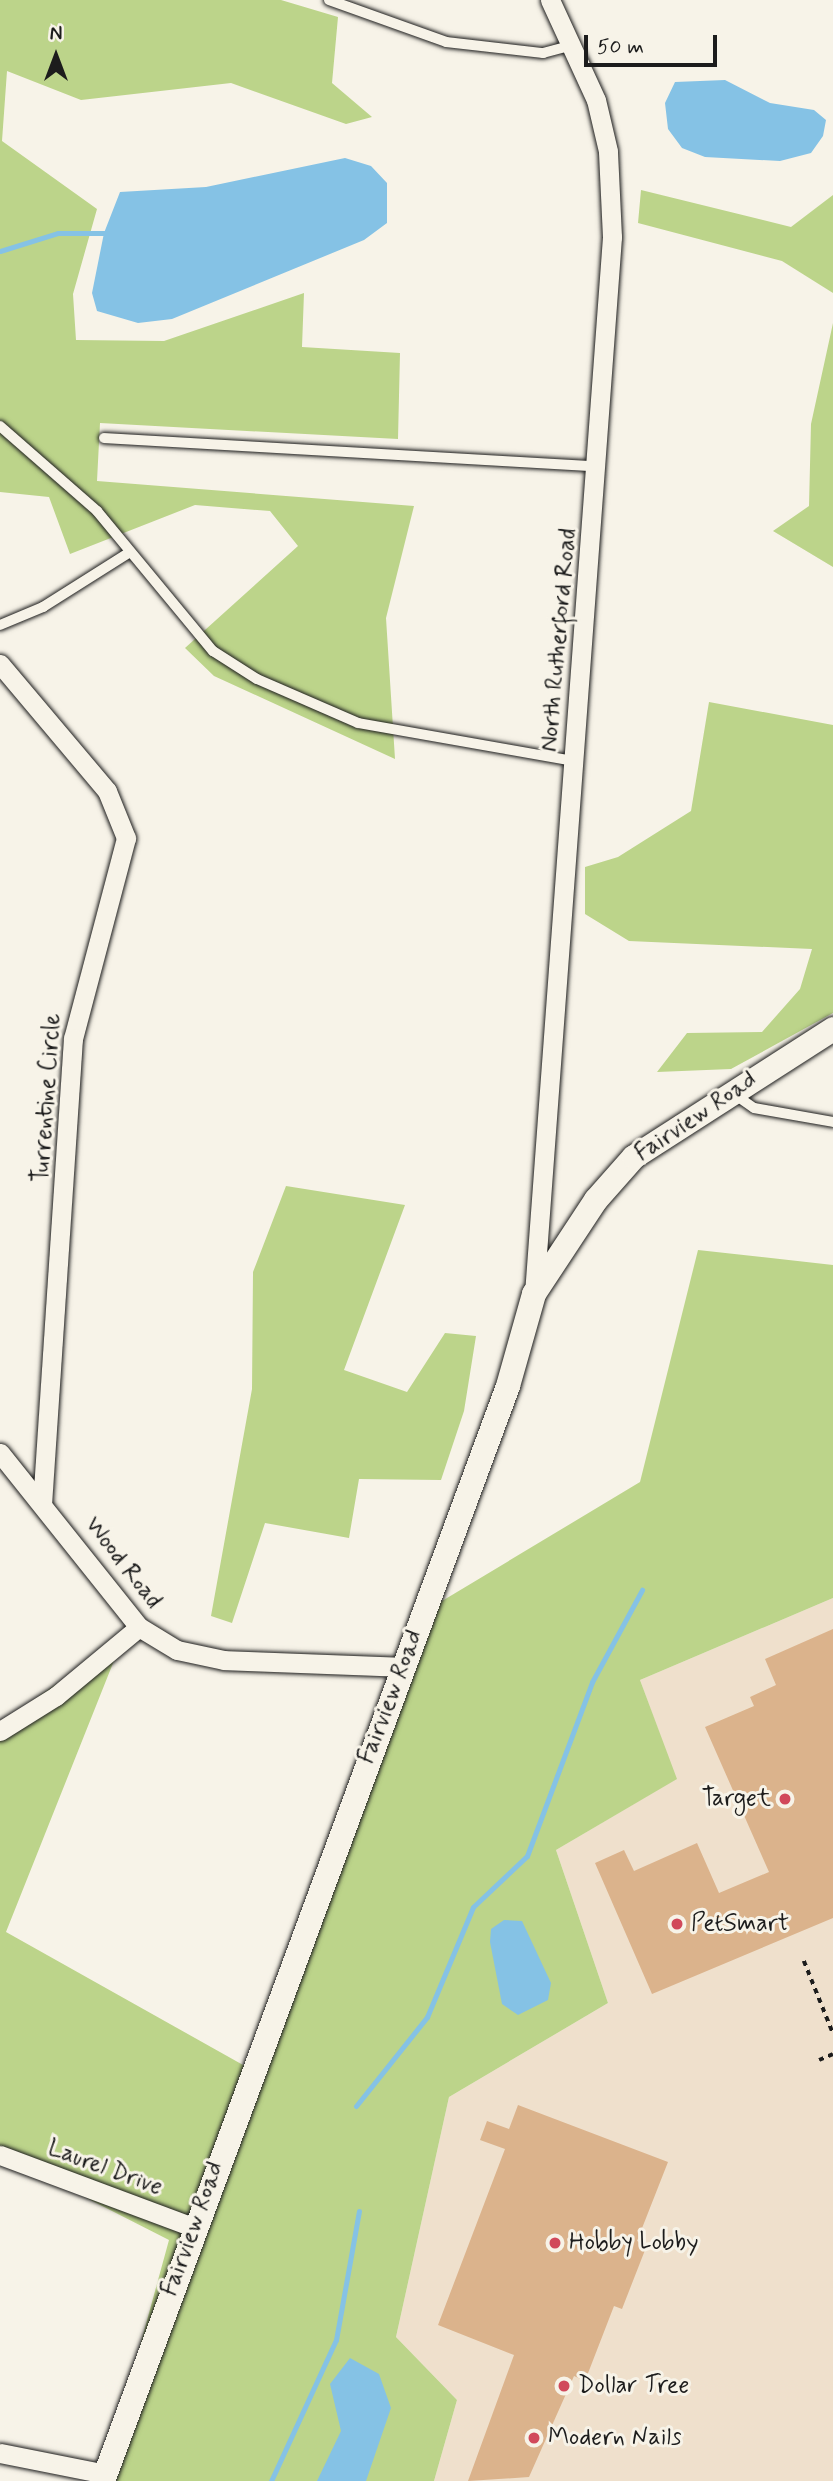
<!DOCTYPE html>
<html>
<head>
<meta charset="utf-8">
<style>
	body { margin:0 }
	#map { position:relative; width:833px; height:2481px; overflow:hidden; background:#f7f3e8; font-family:Mynerve,sans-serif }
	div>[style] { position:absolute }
	.built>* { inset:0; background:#efe0cc }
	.green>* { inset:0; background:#bcd48a }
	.water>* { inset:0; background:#85c2e5 }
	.stream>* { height:5px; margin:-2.5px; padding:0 2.5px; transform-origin:2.5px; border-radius:2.5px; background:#85c2e5 }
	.building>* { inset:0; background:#dbb38c }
	.path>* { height:3.5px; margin-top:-1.75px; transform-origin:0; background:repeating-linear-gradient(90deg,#1c1c1c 0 5px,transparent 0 10px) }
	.roads { filter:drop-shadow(0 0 2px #1c1c1c) drop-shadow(0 0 2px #1c1c1c) }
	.service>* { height:10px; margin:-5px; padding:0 5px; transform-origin:5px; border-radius:5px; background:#f7f3e8 }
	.minor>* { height:19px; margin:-9.5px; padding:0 9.5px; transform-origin:9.5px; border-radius:9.5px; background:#f7f3e8 }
	.tertiary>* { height:24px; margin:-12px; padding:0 12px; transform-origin:12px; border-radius:12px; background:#f7f3e8 }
	.dots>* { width:19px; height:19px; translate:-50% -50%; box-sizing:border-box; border:4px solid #f7f3e8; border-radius:50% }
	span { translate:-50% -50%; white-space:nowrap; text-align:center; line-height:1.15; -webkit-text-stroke:6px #f7f3e8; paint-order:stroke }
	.street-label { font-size:24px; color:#1c1c1c }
	.poi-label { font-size:24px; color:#1c1c1c }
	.right { translate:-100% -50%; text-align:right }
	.left { translate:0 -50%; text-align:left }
	.north { position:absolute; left:21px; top:21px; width:70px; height:70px; -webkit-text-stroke:5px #f7f3e8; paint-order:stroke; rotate:0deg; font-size:19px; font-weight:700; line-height:28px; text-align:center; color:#1c1c1c }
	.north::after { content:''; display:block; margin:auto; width:24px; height:32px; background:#1c1c1c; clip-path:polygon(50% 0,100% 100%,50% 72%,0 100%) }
	.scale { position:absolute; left:584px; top:35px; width:133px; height:32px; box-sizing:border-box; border:4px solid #1c1c1c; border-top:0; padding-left:9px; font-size:21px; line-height:24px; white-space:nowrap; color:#1c1c1c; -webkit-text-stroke:5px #f7f3e8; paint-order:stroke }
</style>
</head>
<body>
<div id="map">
	<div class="built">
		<i style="clip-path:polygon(833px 1598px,833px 2481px,434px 2481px,457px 2400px,396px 2337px,449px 2097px,608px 2003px,556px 1850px,676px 1779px,640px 1680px)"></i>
	</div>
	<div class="green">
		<i style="clip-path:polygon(0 0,281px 0,338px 17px,332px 83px,372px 117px,346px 124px,231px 83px,81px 100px,7px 71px,2px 141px,97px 209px,73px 294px,76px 340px,164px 341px,304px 293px,302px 347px,400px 353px,398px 439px,100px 423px,97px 481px,414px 506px,386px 618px,395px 759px,214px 676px,185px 648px,298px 546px,270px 511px,195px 505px,70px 554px,49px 497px,0 492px)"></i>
		<i style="clip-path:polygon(641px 190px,791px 227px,833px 195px,833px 293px,782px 261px,638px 223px)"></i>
		<i style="clip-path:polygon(833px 323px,833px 567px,773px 531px,809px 506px,811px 424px)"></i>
		<i style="clip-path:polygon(709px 702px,833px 725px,833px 1013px,731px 1069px,657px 1072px,687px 1033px,762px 1032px,800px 989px,812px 949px,629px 941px,585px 914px,585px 867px,618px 857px,691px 811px)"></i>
		<i style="clip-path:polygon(286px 1186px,405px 1205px,344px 1370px,407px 1392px,445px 1333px,476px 1336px,464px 1411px,441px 1480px,359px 1479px,349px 1538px,265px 1523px,232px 1623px,211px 1616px,252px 1389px,253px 1272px)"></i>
		<i style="clip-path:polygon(698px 1250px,833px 1265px,833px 1598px,640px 1680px,677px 1779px,556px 1850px,608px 2003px,449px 2097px,396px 2337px,457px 2400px,434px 2481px,103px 2481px,169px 2240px,0 2154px,0 1723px,123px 1638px,6px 1932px,252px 2070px,432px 1607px,640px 1482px)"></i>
	</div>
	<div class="water">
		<i style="clip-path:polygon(725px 80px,770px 103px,814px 110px,826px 120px,823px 136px,811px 153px,780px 161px,705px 157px,682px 148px,668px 129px,665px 103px,675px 82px)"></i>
		<i style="clip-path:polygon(345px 158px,371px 166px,387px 183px,387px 223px,364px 240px,172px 319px,138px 323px,97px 311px,92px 293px,104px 233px,120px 192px,206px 187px)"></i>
		<i style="clip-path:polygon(504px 1920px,522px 1921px,551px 1983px,548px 2000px,518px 2015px,502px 2004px,490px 1942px,491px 1929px)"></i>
		<i style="clip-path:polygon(350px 2358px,379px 2374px,391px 2408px,366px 2481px,317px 2481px,341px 2431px,330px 2384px)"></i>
	</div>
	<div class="stream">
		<i style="left:0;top:251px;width:61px;rotate:-17.2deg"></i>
		<i style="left:58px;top:233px;width:46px"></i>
		<i style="left:356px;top:2106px;width:114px;rotate:-51.4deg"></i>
		<i style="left:427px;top:2017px;width:119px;rotate:-67.3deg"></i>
		<i style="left:473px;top:1907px;width:74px;rotate:-43.4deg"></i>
		<i style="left:527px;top:1856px;width:186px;rotate:-69.5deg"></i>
		<i style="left:592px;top:1682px;width:105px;rotate:-61.5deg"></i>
		<i style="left:271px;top:2481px;width:155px;rotate:-65.3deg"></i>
		<i style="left:336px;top:2340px;width:131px;rotate:-79.9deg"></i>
	</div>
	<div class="building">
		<i style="clip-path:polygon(833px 1629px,833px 1918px,652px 1994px,595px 1863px,624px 1850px,634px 1871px,697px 1843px,719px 1893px,769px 1872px,705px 1727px,754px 1706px,750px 1697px,776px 1685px,765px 1659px)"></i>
		<i style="clip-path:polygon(518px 2105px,668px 2162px,637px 2241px,647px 2245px,622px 2309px,614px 2306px,585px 2381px,574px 2376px,529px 2477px,468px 2481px,514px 2355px,438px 2325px,505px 2149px,480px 2140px,487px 2121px,509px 2129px)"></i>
	</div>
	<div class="path">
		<i style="left:804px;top:1961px;width:78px;rotate:68.1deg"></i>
		<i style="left:819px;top:2060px;width:15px;rotate:-23deg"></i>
	</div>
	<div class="roads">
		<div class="service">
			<i style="left:329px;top:0;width:124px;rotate:19.7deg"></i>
			<i style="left:446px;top:42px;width:98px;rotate:6.5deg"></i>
			<i style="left:543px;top:53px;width:31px;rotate:-15deg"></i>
			<i style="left:0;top:426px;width:129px;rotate:41.2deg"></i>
			<i style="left:97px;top:511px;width:182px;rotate:50.4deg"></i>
			<i style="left:213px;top:651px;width:52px;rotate:32.5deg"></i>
			<i style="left:257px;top:679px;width:110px;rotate:23.5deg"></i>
			<i style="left:358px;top:723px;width:219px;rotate:10deg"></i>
			<i style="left:104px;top:438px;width:494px;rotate:3.3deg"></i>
			<i style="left:0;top:625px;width:47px;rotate:-22.7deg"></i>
			<i style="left:43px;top:607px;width:103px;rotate:-32.3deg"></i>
			<i style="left:734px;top:1094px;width:24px;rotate:35deg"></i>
			<i style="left:754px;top:1108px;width:80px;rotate:10deg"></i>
		</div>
		<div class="minor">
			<i style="left:0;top:664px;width:166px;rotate:49.9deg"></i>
			<i style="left:107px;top:791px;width:51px;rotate:68deg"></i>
			<i style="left:126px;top:838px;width:207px;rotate:104.8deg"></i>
			<i style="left:73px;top:1038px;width:465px;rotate:93.8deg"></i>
			<i style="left:534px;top:1294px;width:1060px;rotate:-85.78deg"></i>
			<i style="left:612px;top:237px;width:86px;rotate:-92.7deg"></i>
			<i style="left:608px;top:151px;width:52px;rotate:-103.2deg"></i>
			<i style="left:596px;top:100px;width:110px;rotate:-114.7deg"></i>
			<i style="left:0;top:1453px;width:223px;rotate:51.4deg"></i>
			<i style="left:139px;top:1627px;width:44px;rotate:31.2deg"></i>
			<i style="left:177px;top:1650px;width:48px;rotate:12deg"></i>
			<i style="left:224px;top:1660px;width:179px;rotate:2.2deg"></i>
			<i style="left:0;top:1731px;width:66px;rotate:-32deg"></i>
			<i style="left:56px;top:1696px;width:108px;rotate:-39.7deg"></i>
			<i style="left:0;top:2155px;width:206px;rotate:20.5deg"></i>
			<i style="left:0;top:2453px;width:108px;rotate:11.2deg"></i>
		</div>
		<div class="tertiary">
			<i style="left:103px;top:2481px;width:1167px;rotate:-69.7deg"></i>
			<i style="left:508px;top:1386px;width:96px;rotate:-74.2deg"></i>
			<i style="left:534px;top:1294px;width:113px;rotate:-56.6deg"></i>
			<i style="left:596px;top:1200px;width:57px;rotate:-48.5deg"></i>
			<i style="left:634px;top:1157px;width:237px;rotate:-32.7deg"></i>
		</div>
	</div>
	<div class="dots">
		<i style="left:785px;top:1799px;background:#d1495b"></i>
		<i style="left:677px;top:1924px;background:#d1495b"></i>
		<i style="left:555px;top:2243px;background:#d1495b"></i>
		<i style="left:564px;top:2386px;background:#d1495b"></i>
		<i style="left:534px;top:2438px;background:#d1495b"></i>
	</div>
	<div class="street-label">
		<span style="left:559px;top:640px;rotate:-85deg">North Rutherford Road</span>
		<span style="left:47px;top:1098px;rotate:-86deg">Turrentine Circle</span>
		<span style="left:696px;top:1117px;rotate:-34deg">Fairview Road</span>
		<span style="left:123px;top:1563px;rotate:52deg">Wood Road</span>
		<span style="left:391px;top:1697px;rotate:-69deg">Fairview Road</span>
		<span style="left:105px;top:2168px;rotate:20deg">Laurel Drive</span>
		<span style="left:193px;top:2229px;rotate:-70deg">Fairview Road</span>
	</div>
	<div class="poi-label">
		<span class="right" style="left:771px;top:1799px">Target</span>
		<span class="left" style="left:691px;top:1924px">PetSmart</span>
		<span class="left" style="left:569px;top:2243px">Hobby Lobby</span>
		<span class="left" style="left:578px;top:2386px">Dollar Tree</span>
		<span class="left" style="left:548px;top:2438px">Modern Nails</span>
	</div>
	<div class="north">N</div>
	<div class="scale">50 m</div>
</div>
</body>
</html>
